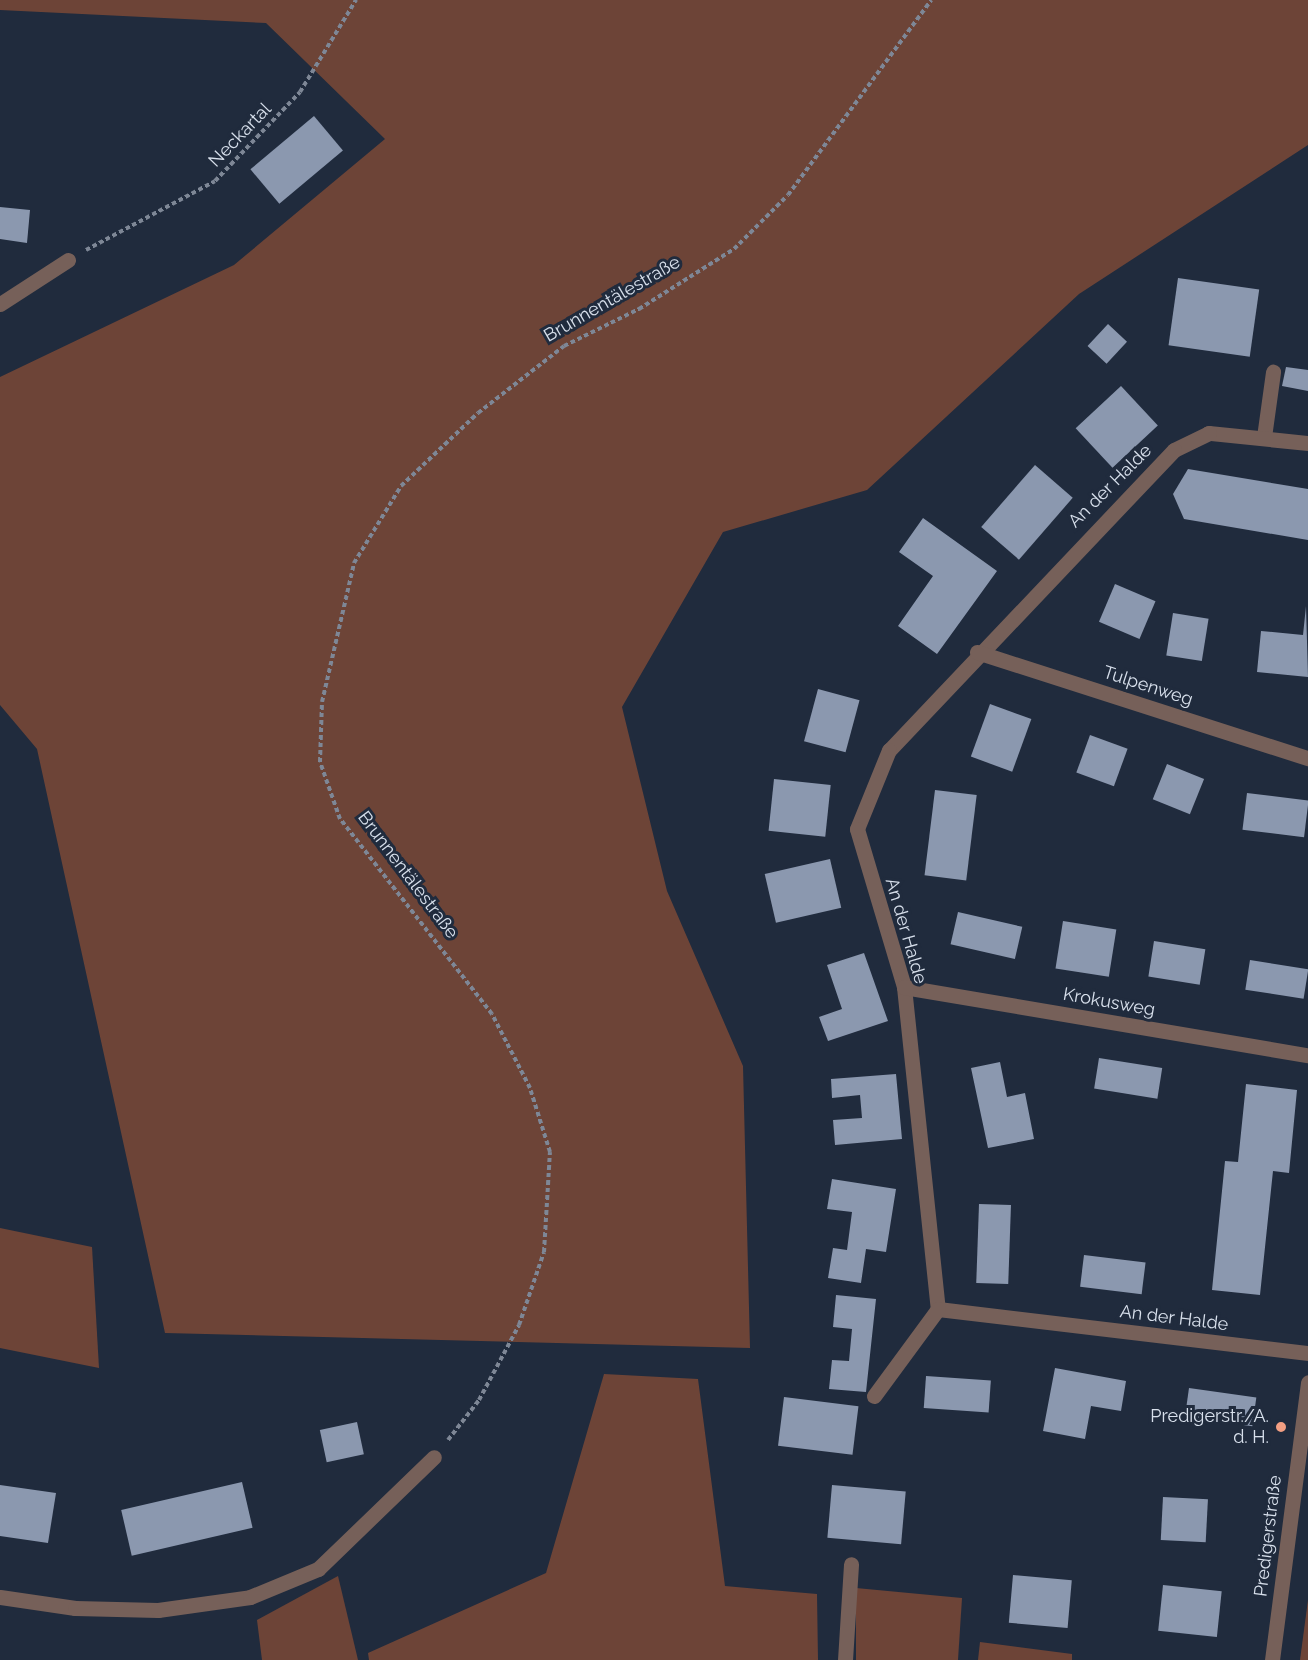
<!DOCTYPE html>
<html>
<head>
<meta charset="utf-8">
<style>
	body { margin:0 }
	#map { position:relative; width:1308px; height:1660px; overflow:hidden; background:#202b3d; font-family:Raleway,sans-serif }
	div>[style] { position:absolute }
	.green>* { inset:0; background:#6d4437 }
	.building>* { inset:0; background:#8b98af; transform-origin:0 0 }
	.path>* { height:4px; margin-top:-2px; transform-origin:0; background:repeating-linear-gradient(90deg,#7e8796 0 4.5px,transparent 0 7.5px) }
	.minor>* { height:15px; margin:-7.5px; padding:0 7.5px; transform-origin:7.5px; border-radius:7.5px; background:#766059 }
	.dots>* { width:16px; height:16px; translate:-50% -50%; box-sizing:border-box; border:3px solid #202b3d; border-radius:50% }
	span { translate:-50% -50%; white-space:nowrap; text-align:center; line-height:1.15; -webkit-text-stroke:6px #202b3d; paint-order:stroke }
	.street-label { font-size:18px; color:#d8e0ec }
	.poi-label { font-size:18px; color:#d8e0ec }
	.right { translate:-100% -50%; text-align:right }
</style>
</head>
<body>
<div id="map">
	<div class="green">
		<i style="clip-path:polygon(0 0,1308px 0,1308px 145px,1079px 294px,867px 490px,723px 532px,622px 707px,667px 891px,743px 1066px,750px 1348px,165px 1333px,37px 749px,0 705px,0 377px,234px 265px,385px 139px,266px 23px,0 10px)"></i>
		<i style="clip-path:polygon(0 1228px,92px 1247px,99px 1368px,0 1348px)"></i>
		<i style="clip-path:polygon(604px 1374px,698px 1379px,725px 1586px,817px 1594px,818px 1660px,369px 1660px,368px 1653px,546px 1573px)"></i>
		<i style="clip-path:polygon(338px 1576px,358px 1660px,262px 1660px,257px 1620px)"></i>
		<i style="clip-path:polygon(856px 1588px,962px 1598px,958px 1660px,856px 1660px)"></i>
		<i style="clip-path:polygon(1308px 1600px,1308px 1660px,1300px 1660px)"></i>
		<i style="clip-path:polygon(980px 1642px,1072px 1654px,1072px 1660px,978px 1660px)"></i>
	</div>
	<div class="building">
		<i style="left:314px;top:116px;width:45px;height:83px;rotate:50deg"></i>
		<i style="clip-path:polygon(0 207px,30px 210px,27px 243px,0 239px)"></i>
		<i style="left:1178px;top:278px;width:82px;height:68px;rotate:8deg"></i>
		<i style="left:1108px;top:324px;width:26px;height:30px;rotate:43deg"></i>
		<i style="clip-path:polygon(1286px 367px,1308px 370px,1308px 391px,1282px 386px)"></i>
		<i style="left:1121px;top:386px;width:54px;height:62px;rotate:47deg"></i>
		<i style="left:1035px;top:465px;width:50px;height:82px;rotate:41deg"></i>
		<i style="clip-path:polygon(1188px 469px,1308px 489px,1308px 540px,1184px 519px,1173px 494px)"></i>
		<i style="clip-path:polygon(923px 518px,997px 571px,937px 654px,898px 626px,933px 576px,899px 552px)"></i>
		<i style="left:1115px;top:584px;width:44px;height:41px;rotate:23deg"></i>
		<i style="clip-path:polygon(1306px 606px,1308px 677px,1257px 672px,1261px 631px,1303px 635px)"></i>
		<i style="left:1173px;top:613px;width:36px;height:43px;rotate:9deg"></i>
		<i style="left:818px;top:689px;width:43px;height:54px;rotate:15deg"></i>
		<i style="left:990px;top:704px;width:44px;height:56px;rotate:20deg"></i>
		<i style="left:1090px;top:735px;width:40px;height:40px;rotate:20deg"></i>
		<i style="left:1167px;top:764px;width:40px;height:38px;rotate:22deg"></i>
		<i style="left:774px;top:779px;width:57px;height:52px;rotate:6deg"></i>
		<i style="left:935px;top:790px;width:42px;height:86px;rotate:7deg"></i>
		<i style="left:1247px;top:793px;width:62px;height:37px;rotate:7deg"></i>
		<i style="left:830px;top:859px;width:50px;height:67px;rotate:77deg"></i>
		<i style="left:958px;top:912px;width:66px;height:33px;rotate:13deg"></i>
		<i style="left:1063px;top:921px;width:54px;height:48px;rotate:9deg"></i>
		<i style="left:1154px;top:941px;width:52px;height:36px;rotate:9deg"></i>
		<i style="clip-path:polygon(864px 953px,888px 1021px,828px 1041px,819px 1017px,842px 1009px,827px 965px)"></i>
		<i style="left:1250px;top:960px;width:59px;height:30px;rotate:9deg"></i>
		<i style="left:1099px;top:1058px;width:64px;height:31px;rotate:9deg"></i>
		<i style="clip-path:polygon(1000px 1062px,1007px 1097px,1025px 1093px,1034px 1139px,988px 1148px,971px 1068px)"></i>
		<i style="clip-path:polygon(896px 1074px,902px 1139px,835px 1145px,833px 1120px,862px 1118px,860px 1095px,832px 1098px,831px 1079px)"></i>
		<i style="clip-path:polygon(1246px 1084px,1297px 1090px,1289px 1173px,1273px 1171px,1260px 1295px,1212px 1290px,1225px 1161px,1238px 1162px)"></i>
		<i style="clip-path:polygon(832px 1179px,896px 1189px,886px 1252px,866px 1249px,861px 1283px,828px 1278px,833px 1248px,847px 1250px,852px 1212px,827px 1209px)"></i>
		<i style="left:979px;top:1204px;width:32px;height:79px;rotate:2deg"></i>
		<i style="left:1084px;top:1255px;width:62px;height:32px;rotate:7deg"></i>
		<i style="clip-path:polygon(836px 1295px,876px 1299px,866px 1392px,829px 1389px,832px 1360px,849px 1361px,852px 1329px,833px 1327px)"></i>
		<i style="clip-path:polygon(1055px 1368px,1126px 1381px,1121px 1411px,1091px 1406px,1085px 1439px,1043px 1431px)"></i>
		<i style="left:926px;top:1376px;width:65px;height:32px;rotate:4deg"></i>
		<i style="left:1189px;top:1388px;width:68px;height:29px;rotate:8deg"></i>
		<i style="left:784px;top:1397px;width:75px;height:49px;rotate:7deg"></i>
		<i style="left:357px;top:1422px;width:33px;height:38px;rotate:78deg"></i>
		<i style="left:242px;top:1482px;width:47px;height:124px;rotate:77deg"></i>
		<i style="clip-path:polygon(0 1485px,56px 1493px,48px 1543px,0 1536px)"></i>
		<i style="left:832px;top:1485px;width:74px;height:53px;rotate:5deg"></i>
		<i style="left:1163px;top:1497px;width:45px;height:43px;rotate:3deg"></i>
		<i style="left:1013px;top:1575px;width:59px;height:48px;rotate:5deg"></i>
		<i style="left:1163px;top:1585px;width:59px;height:46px;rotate:6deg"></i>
	</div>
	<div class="path">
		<i style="left:86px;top:250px;width:146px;rotate:-28.1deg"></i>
		<i style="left:215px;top:181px;width:123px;rotate:-46.3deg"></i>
		<i style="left:300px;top:92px;width:108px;rotate:-58.7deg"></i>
		<i style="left:448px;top:1440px;width:51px;rotate:-52.2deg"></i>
		<i style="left:479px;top:1400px;width:85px;rotate:-61.9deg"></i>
		<i style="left:519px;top:1325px;width:77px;rotate:-71.1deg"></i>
		<i style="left:544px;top:1252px;width:100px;rotate:-86.6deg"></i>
		<i style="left:550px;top:1152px;width:67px;rotate:-107.4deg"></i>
		<i style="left:530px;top:1088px;width:83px;rotate:-117.2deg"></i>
		<i style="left:492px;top:1014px;width:247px;rotate:-127.9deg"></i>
		<i style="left:340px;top:819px;width:60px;rotate:-109.3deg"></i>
		<i style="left:320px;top:762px;width:60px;rotate:-88.1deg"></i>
		<i style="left:322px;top:702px;width:143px;rotate:-77deg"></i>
		<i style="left:354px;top:563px;width:90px;rotate:-58.6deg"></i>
		<i style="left:401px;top:486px;width:106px;rotate:-43.5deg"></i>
		<i style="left:478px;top:413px;width:109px;rotate:-37.9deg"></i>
		<i style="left:564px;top:346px;width:84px;rotate:-26.3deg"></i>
		<i style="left:639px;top:309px;width:112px;rotate:-32.3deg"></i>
		<i style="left:734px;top:249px;width:76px;rotate:-45deg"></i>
		<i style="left:788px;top:195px;width:242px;rotate:-53.7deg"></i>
	</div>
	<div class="minor">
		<i style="left:0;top:304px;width:81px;rotate:-32.9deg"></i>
		<i style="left:1264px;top:437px;width:66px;rotate:-82.1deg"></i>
		<i style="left:1308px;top:443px;width:100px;rotate:-174.2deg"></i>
		<i style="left:1209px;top:433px;width:39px;rotate:154deg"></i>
		<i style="left:1174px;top:450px;width:414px;rotate:133.5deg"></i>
		<i style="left:889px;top:750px;width:85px;rotate:112.1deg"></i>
		<i style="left:857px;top:829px;width:165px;rotate:73.4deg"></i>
		<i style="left:904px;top:987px;width:324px;rotate:84deg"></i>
		<i style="left:938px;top:1309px;width:373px;rotate:6.8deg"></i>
		<i style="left:977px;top:652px;width:348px;rotate:17.8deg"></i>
		<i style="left:904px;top:987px;width:410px;rotate:9.6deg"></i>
		<i style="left:874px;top:1396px;width:108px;rotate:-53.7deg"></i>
		<i style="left:0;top:1597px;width:76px;rotate:8.3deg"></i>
		<i style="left:75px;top:1608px;width:83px;rotate:1.4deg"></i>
		<i style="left:158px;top:1610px;width:93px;rotate:-8deg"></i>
		<i style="left:250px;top:1597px;width:74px;rotate:-22.4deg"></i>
		<i style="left:318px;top:1569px;width:161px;rotate:-44deg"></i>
		<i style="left:845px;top:1660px;width:96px;rotate:-86.4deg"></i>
		<i style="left:1272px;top:1660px;width:280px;rotate:-82.6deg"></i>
	</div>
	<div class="dots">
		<i style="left:1281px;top:1427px;background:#f39f83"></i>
	</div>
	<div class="street-label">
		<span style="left:240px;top:135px;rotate:-46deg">Neckartal</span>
		<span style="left:612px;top:299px;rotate:-30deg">Brunnentälestraße</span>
		<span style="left:1110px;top:486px;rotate:-45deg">An der Halde</span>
		<span style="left:1148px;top:686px;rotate:18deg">Tulpenweg</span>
		<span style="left:408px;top:875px;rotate:53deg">Brunnentälestraße</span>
		<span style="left:906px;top:931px;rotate:74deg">An der Halde</span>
		<span style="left:1109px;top:1002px;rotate:10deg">Krokusweg</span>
		<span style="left:1174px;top:1318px;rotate:7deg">An der Halde</span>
		<span style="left:1268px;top:1536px;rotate:-83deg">Predigerstraße</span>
	</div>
	<div class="poi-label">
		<span class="right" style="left:1269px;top:1427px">Predigerstr./A.<br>d. H.</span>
	</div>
</div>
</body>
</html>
